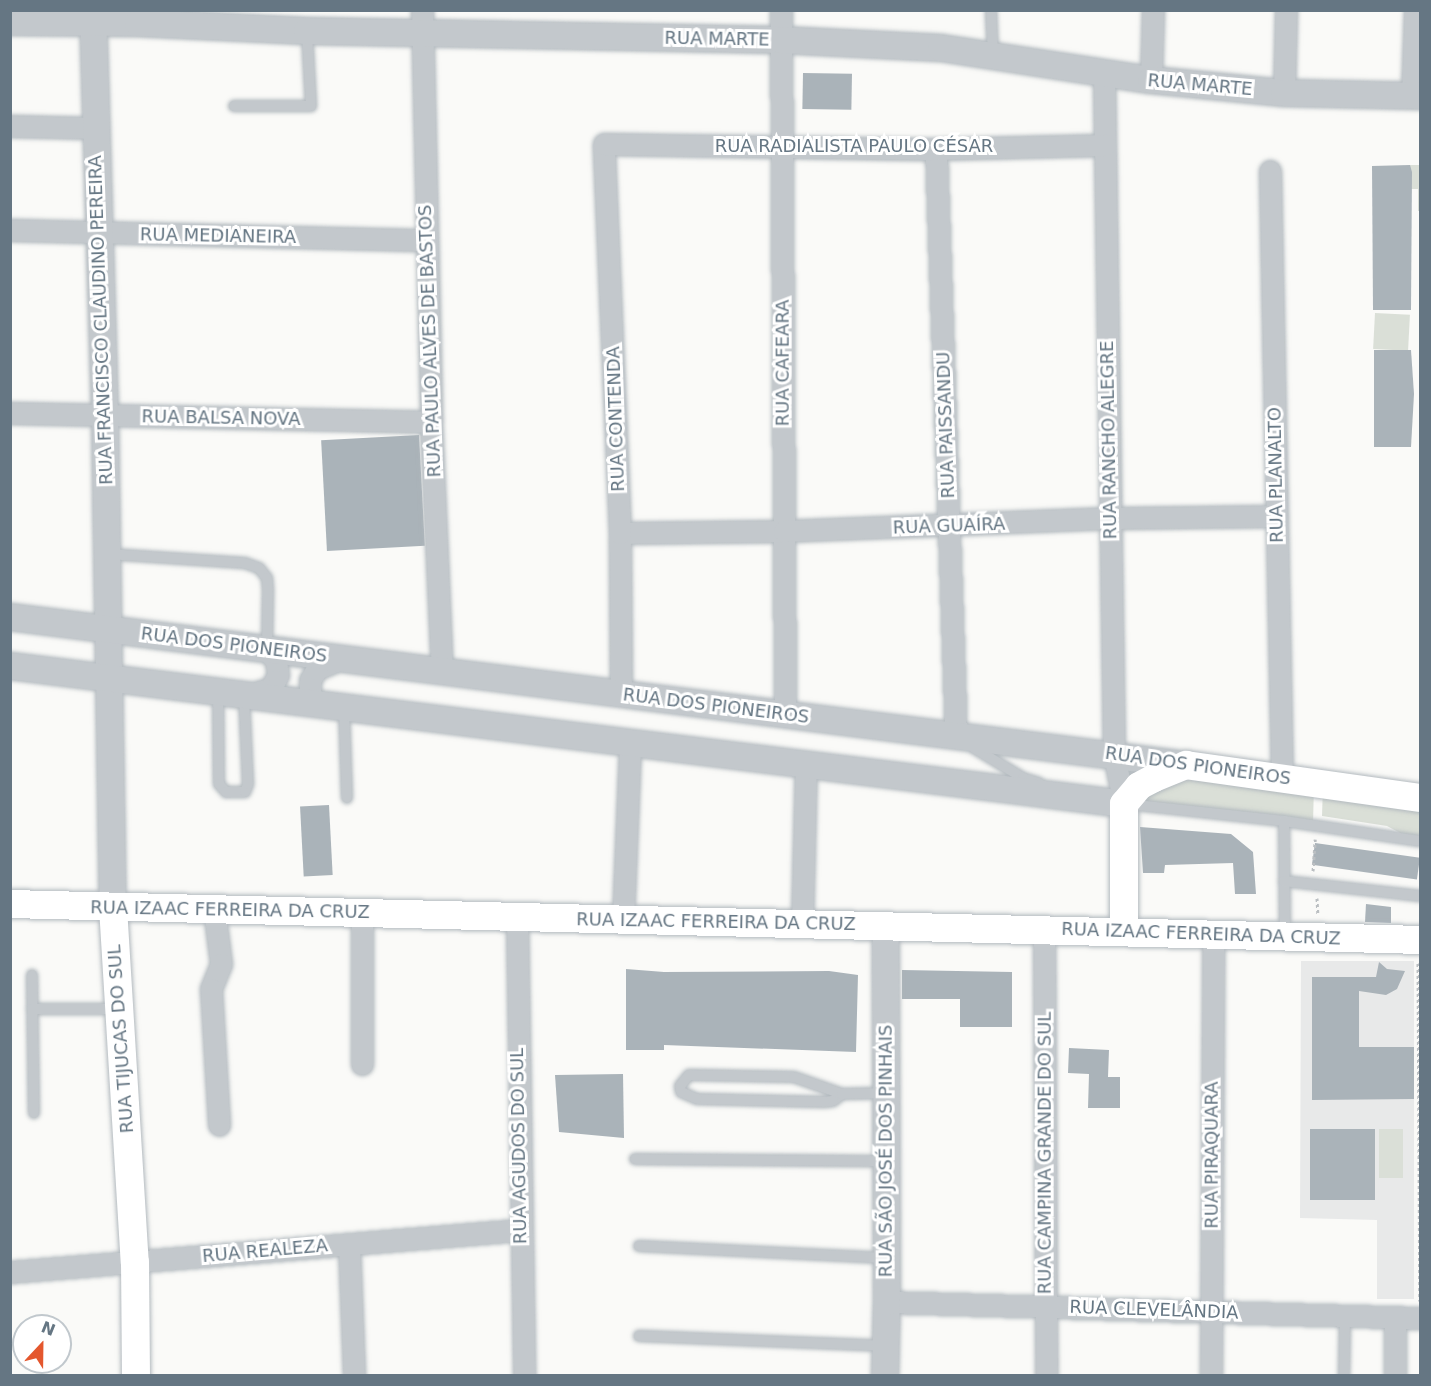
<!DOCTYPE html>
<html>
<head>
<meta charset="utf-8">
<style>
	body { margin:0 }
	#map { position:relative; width:1431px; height:1386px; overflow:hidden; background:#fafaf8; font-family:"DejaVu Sans",sans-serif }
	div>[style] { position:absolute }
	.built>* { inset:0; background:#e8e9e9 }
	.green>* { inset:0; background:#dadfd7; transform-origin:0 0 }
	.building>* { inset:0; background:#aab3b9; transform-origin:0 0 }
	.path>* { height:3px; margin-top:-1.5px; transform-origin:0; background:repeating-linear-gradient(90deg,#bbbfc2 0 3px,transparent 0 6px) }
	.roads { filter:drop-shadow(0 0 2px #b3babf) drop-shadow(0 0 2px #b3babf) }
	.service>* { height:10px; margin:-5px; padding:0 5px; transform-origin:5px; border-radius:5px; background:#c3c8cc }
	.minor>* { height:21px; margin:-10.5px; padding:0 10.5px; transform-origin:10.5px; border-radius:10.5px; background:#c3c8cc }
	.tertiary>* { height:26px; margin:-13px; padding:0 13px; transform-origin:13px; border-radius:13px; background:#c3c8cc }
	.secondary>* { height:28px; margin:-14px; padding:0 14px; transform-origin:14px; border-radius:14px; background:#fff }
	span { translate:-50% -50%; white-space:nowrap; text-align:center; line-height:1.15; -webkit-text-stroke:6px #fff; paint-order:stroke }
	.street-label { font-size:18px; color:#657683 }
	.frame { position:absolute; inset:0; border:12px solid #657683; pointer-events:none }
	.north { position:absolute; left:12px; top:1314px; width:60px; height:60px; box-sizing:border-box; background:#fff; border:2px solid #c1c8cd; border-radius:50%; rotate:22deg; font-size:16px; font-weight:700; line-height:24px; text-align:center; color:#657683 }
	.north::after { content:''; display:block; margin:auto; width:21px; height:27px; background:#e4572e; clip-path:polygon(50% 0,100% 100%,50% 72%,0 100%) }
</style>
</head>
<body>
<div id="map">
	<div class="built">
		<i style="clip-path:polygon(1301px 961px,1414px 961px,1414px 1299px,1377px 1299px,1377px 1220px,1300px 1218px)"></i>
	</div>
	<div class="green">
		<i style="clip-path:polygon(1410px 165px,1420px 165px,1420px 211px,1418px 211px,1418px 189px,1409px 189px)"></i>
		<i style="left:1375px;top:313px;width:35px;height:36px;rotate:3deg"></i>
		<i style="clip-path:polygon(1157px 779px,1314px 784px,1313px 824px,1129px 804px)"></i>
		<i style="clip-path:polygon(1323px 785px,1420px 798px,1420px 836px,1402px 834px,1387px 826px,1322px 816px)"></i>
		<i style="left:1379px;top:1129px;width:24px;height:49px"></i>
	</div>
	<div class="building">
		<i style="left:803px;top:73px;width:49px;height:36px;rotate:1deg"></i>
		<i style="clip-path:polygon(1410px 165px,1412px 172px,1411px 310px,1373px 310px,1372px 166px)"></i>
		<i style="clip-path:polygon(1374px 350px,1411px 350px,1414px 394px,1411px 447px,1374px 447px)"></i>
		<i style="left:419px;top:435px;width:111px;height:98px;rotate:87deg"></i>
		<i style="left:329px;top:805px;width:70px;height:29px;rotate:87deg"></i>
		<i style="clip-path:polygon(1140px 827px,1231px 834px,1253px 852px,1256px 894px,1235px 894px,1233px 863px,1165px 865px,1164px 873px,1143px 873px)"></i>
		<i style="left:1315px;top:843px;width:106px;height:22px;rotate:8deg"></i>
		<i style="clip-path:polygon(1366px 904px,1391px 907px,1391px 923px,1365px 922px)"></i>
		<i style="clip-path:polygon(1379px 962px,1387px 969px,1405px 971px,1397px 989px,1386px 995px,1359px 991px,1359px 1047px,1414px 1047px,1414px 1099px,1312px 1100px,1312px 977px,1376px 977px)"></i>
		<i style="clip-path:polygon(626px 969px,664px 972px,829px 971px,858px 975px,856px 1052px,664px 1045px,664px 1050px,626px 1050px)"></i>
		<i style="clip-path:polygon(902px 970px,1012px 972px,1012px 1027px,960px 1027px,960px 999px,902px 999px)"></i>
		<i style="clip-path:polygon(1069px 1048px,1109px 1050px,1108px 1077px,1120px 1077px,1120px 1108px,1088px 1108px,1089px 1074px,1068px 1073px)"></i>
		<i style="clip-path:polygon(623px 1074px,624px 1138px,559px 1132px,555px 1075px)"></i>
		<i style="left:1310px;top:1129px;width:65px;height:71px"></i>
	</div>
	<div class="path">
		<i style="left:1313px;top:871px;width:32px;rotate:-86deg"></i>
		<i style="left:1317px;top:898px;width:17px;rotate:87deg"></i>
		<i style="left:1418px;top:963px;width:338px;rotate:89.7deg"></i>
	</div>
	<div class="roads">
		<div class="service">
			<i style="left:991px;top:10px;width:45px;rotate:87.5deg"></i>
			<i style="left:234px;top:106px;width:77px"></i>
			<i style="left:311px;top:106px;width:74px;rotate:-93.1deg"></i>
			<i style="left:108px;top:554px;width:137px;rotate:3.8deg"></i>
			<i style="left:245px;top:563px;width:15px;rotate:20deg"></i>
			<i style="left:259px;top:568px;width:13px;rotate:51deg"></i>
			<i style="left:267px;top:578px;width:12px;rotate:85deg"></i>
			<i style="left:268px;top:590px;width:59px;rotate:91deg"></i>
			<i style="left:218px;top:692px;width:92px;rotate:89.4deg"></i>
			<i style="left:219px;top:784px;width:11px;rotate:49deg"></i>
			<i style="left:226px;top:792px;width:19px"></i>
			<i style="left:245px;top:792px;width:9px;rotate:-69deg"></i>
			<i style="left:248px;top:784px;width:89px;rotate:-92.6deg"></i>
			<i style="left:344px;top:708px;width:90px;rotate:88.1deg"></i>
			<i style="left:969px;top:745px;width:63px;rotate:31.4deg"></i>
			<i style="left:1023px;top:778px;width:17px;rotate:17deg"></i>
			<i style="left:1127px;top:804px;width:158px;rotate:6.2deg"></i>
			<i style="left:1284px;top:821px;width:137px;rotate:8.4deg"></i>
			<i style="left:1284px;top:821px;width:114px;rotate:89.5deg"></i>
			<i style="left:1284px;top:881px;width:137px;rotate:6.3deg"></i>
			<i style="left:32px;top:975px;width:138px;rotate:89.2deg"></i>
			<i style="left:32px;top:1009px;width:87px"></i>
			<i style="left:842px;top:1094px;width:11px;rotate:142deg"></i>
			<i style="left:833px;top:1101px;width:9px;rotate:174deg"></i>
			<i style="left:824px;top:1102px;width:127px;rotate:-178.6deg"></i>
			<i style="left:697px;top:1099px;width:17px;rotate:-156deg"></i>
			<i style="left:681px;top:1092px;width:6px;rotate:-99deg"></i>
			<i style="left:680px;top:1086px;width:14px;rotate:-51deg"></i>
			<i style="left:689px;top:1075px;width:105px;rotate:1.1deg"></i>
			<i style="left:794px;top:1077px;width:51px;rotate:19.5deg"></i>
			<i style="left:842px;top:1094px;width:43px;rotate:-1.3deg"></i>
			<i style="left:635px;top:1159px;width:250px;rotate:0.5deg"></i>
			<i style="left:639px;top:1246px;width:247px;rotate:2.8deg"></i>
			<i style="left:639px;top:1336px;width:246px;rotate:2.3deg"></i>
			<i style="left:1344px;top:1376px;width:60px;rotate:-89deg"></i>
		</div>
		<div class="minor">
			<i style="left:422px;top:10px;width:412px;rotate:88.7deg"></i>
			<i style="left:431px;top:422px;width:249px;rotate:87.5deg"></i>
			<i style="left:781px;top:10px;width:705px;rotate:89.67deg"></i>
			<i style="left:1104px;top:75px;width:680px;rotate:89.16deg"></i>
			<i style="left:1114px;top:755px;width:50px;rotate:78.5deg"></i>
			<i style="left:1151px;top:80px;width:70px;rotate:-88.4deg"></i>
			<i style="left:1284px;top:93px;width:83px;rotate:-88.6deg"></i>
			<i style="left:1412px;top:96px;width:86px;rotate:-88deg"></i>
			<i style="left:10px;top:126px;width:85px;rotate:1.3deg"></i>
			<i style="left:936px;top:149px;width:588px;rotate:88.05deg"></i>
			<i style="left:1270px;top:171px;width:607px;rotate:88.87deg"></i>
			<i style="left:10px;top:230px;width:416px;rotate:1.4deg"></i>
			<i style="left:10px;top:413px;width:421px;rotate:1.2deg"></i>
			<i style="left:620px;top:533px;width:164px;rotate:-0.7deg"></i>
			<i style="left:784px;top:531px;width:326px;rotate:-2.3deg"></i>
			<i style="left:1110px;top:518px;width:167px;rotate:-0.7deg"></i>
			<i style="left:621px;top:694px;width:161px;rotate:-90.4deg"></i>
			<i style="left:620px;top:533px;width:389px;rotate:-92.4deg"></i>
			<i style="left:604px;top:144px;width:332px;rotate:0.9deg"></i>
			<i style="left:936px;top:149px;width:169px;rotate:-1.4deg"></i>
			<i style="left:248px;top:695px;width:24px;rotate:-17deg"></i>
			<i style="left:271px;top:688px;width:15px;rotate:-62deg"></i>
			<i style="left:278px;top:675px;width:14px;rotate:-98deg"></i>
			<i style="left:276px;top:661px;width:15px;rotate:-127deg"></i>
			<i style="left:316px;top:704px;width:13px;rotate:-119deg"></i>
			<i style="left:310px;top:693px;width:13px;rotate:-90deg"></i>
			<i style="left:310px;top:680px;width:13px;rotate:-58deg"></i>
			<i style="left:317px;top:669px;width:26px;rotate:-23deg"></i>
			<i style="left:214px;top:909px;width:55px;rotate:82.7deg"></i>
			<i style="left:221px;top:964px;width:27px;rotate:112deg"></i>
			<i style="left:211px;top:989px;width:136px;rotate:86.6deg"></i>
			<i style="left:517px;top:917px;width:459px;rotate:89.1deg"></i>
			<i style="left:623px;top:920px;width:177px;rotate:-87.7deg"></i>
			<i style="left:802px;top:924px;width:159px;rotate:-88.6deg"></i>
			<i style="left:1044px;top:930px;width:446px;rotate:89.7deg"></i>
			<i style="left:362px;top:1064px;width:151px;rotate:-90deg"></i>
			<i style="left:349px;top:1244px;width:132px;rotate:87.8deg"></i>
			<i style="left:10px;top:1272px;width:512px;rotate:-4.71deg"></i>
			<i style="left:887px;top:1302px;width:533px;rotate:1.72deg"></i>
			<i style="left:1395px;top:1318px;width:58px;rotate:90deg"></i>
			<i style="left:1211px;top:1376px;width:442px;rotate:-89.7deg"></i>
		</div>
		<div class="tertiary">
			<i style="left:93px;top:10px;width:405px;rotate:88.3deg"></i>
			<i style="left:105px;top:415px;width:492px;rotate:89.1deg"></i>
			<i style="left:10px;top:22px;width:128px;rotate:0.4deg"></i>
			<i style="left:138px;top:23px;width:169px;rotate:2.7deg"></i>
			<i style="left:307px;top:31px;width:474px;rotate:1.1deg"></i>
			<i style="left:781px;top:40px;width:160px;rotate:2.9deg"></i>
			<i style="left:941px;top:48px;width:212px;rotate:8.7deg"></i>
			<i style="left:1151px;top:80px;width:134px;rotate:5.6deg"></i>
			<i style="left:1284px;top:93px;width:136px;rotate:1.3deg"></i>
			<i style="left:10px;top:617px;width:1185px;rotate:7.17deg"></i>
			<i style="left:10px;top:666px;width:1123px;rotate:7.06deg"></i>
			<i style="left:885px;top:1376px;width:74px;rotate:-88.5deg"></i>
			<i style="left:887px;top:1302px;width:376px;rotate:-90.2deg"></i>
		</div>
		<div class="secondary">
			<i style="left:10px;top:904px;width:1410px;rotate:1.46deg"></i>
			<i style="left:113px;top:907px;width:356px;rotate:86.5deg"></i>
			<i style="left:135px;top:1262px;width:114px;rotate:89.5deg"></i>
			<i style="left:1124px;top:932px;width:128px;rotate:-90deg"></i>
			<i style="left:1124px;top:804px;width:23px;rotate:-50deg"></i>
			<i style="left:1139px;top:786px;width:17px;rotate:-28deg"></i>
			<i style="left:1154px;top:778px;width:35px;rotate:-22deg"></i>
			<i style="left:1186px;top:765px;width:236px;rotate:8deg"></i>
		</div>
	</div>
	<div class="street-label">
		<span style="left:717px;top:39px;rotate:1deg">RUA MARTE</span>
		<span style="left:1200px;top:85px;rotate:5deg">RUA MARTE</span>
		<span style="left:854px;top:146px">RUA RADIALISTA PAULO CÉSAR</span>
		<span style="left:218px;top:236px;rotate:1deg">RUA MEDIANEIRA</span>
		<span style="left:101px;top:320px;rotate:-92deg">RUA FRANCISCO CLAUDINO PEREIRA</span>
		<span style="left:430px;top:341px;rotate:-92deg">RUA PAULO ALVES DE BASTOS</span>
		<span style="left:783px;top:363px;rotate:-90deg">RUA CAFEARA</span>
		<span style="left:221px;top:418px;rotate:1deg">RUA BALSA NOVA</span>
		<span style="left:616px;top:419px;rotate:-92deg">RUA CONTENDA</span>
		<span style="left:946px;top:425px;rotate:-92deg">RUA PAISSANDU</span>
		<span style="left:1109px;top:440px;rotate:-91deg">RUA RANCHO ALEGRE</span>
		<span style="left:1276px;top:475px;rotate:-91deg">RUA PLANALTO</span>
		<span style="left:949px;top:526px;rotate:-2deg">RUA GUAÍRA</span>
		<span style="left:234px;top:645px;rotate:7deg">RUA DOS PIONEIROS</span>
		<span style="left:716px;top:706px;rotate:7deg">RUA DOS PIONEIROS</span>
		<span style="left:1198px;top:766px;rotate:8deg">RUA DOS PIONEIROS</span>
		<span style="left:230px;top:910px;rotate:1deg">RUA IZAAC FERREIRA DA CRUZ</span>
		<span style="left:716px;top:922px;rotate:1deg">RUA IZAAC FERREIRA DA CRUZ</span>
		<span style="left:1201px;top:934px;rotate:2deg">RUA IZAAC FERREIRA DA CRUZ</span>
		<span style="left:121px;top:1039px;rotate:-94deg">RUA TIJUCAS DO SUL</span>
		<span style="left:519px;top:1146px;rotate:-91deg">RUA AGUDOS DO SUL</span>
		<span style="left:886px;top:1151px;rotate:-90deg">RUA SÃO JOSÉ DOS PINHAIS</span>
		<span style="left:1045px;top:1153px;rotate:-90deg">RUA CAMPINA GRANDE DO SUL</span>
		<span style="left:1212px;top:1155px;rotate:-90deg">RUA PIRAQUARA</span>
		<span style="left:265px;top:1251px;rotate:-5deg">RUA REALEZA</span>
		<span style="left:1154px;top:1310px;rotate:2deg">RUA CLEVELÂNDIA</span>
	</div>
	<div class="frame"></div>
	<div class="north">N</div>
</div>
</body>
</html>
